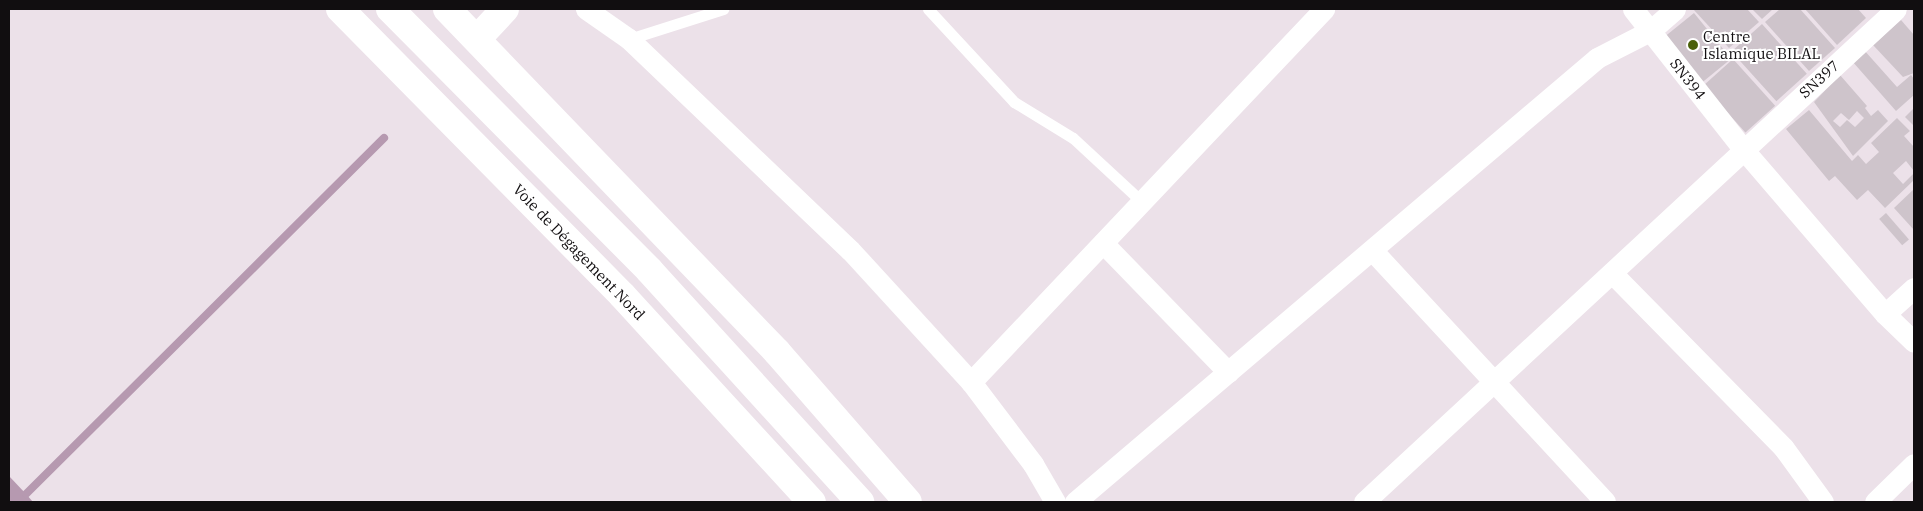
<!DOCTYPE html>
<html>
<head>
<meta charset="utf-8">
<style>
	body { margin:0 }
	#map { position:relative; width:1923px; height:511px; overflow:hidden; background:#ece1e9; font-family:"IBM Plex Serif",serif }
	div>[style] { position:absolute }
	.water>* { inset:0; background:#b699b0 }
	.stream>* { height:8px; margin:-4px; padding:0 4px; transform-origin:4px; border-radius:4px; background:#b699b0 }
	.building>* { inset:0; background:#cec4cb; transform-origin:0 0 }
	.lane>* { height:11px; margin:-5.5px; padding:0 5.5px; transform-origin:5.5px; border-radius:5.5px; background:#fff }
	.street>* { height:21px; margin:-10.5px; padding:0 10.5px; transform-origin:10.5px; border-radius:10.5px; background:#fff }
	.secondary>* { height:28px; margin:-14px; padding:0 14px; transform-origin:14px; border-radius:14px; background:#fff }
	.highway>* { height:28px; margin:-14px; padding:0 14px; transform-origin:14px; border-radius:14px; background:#fff }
	.dots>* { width:14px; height:14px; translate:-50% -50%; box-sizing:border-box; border:2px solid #fff; border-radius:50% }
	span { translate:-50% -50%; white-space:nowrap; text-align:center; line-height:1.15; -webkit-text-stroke:4px #fff; paint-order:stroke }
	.poi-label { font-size:15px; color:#110e10 }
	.left { translate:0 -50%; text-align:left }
	.street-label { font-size:15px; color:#110e10 }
	.frame { position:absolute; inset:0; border:10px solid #110e10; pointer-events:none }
</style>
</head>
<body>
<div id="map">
	<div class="water">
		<i style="clip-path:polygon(9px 476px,26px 494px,33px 502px,9px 502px)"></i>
	</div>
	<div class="stream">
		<i style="left:26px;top:494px;width:505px;rotate:-44.84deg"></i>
	</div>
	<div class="building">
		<i style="clip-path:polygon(1693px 9px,1747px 9px,1759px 22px,1729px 48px)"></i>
		<i style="clip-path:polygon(1752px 9px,1773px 9px,1762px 19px)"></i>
		<i style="clip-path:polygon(1780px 9px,1800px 9px,1835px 48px,1809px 71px,1765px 22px)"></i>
		<i style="clip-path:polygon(1805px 9px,1858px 9px,1866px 18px,1837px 45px)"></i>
		<i style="left:1694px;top:13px;width:59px;height:39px;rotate:51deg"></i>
		<i style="clip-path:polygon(1901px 20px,1914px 35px,1914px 73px,1903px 77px,1873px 45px)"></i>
		<i style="left:1762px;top:24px;width:67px;height:41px;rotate:48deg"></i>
		<i style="clip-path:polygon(1864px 50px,1897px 87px,1911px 75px,1914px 79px,1914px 95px,1896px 111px,1852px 61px)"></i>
		<i style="left:1733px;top:59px;width:63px;height:40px;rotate:48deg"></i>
		<i style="clip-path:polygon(evenodd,1840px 75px,1867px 106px,1865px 108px,1871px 116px,1878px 110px,1888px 121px,1853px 156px,1814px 102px,1840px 75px,1857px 111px,1864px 118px,1855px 127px,1847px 120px,1840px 127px,1833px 121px,1841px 113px,1849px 120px,1857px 111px)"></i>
		<i style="clip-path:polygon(1914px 108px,1914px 126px,1905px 117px)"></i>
		<i style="clip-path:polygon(1809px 110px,1852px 161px,1858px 155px,1866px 164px,1879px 152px,1871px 143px,1897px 118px,1910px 131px,1904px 136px,1914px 147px,1914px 171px,1906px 161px,1893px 173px,1903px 184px,1914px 173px,1914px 180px,1885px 208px,1868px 190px,1857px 200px,1835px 176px,1829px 181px,1786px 129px)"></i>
		<i style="clip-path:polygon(1914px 189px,1914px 230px,1894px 208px)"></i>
		<i style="left:1886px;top:213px;width:35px;height:9px;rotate:49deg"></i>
	</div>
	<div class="lane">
		<i style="left:928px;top:9px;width:127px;rotate:47.2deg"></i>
		<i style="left:1014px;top:102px;width:69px;rotate:31.4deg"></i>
		<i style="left:1073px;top:138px;width:94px;rotate:42.8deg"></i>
		<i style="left:629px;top:39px;width:99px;rotate:-17.7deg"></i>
	</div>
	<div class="street">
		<i style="left:586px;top:9px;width:52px;rotate:34.9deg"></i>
		<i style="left:629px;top:39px;width:306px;rotate:43.7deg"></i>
		<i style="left:850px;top:250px;width:179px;rotate:47.5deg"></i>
		<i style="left:971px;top:382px;width:103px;rotate:52.9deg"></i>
		<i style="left:1033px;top:464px;width:44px;rotate:59.9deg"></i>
		<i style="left:1633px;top:9px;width:178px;rotate:51.8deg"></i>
		<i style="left:1743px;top:149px;width:218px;rotate:49.3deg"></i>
		<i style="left:1885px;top:314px;width:40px;rotate:44deg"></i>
		<i style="left:1103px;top:243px;width:180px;rotate:45.9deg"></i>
		<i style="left:1372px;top:250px;width:343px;rotate:47.2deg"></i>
		<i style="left:1612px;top:273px;width:244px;rotate:45.5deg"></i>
		<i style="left:1783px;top:447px;width:68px;rotate:54deg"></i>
		<i style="left:1885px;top:314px;width:39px;rotate:-42deg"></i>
		<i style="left:971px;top:382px;width:514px;rotate:-46.58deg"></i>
		<i style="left:1075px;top:502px;width:685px;rotate:-40.38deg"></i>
		<i style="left:1597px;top:58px;width:59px;rotate:-27deg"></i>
		<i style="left:1650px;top:31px;width:33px;rotate:-41deg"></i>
		<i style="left:1364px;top:502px;width:725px;rotate:-42.82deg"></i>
		<i style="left:1875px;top:502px;width:54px;rotate:-44.3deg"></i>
	</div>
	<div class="secondary">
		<i style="left:477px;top:39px;width:41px;rotate:-47deg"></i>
	</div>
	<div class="highway">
		<i style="left:340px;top:9px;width:402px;rotate:45.4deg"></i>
		<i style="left:622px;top:295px;width:281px;rotate:47.5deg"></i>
		<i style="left:390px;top:9px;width:368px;rotate:45.2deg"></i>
		<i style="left:649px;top:270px;width:314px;rotate:47.7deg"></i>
		<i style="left:447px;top:9px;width:476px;rotate:46.1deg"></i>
		<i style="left:777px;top:352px;width:199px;rotate:48.9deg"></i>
	</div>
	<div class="dots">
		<i style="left:1693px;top:45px;background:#4a600a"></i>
	</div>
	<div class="poi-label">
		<span class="left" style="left:1703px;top:45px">Centre<br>Islamique BILAL</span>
	</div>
	<div class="street-label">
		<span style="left:1688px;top:79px;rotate:52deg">SN394</span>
		<span style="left:1819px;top:79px;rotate:-42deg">SN397</span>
		<span style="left:579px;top:252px;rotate:46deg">Voie de Dégagement Nord</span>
	</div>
	<div class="frame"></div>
</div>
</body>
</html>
